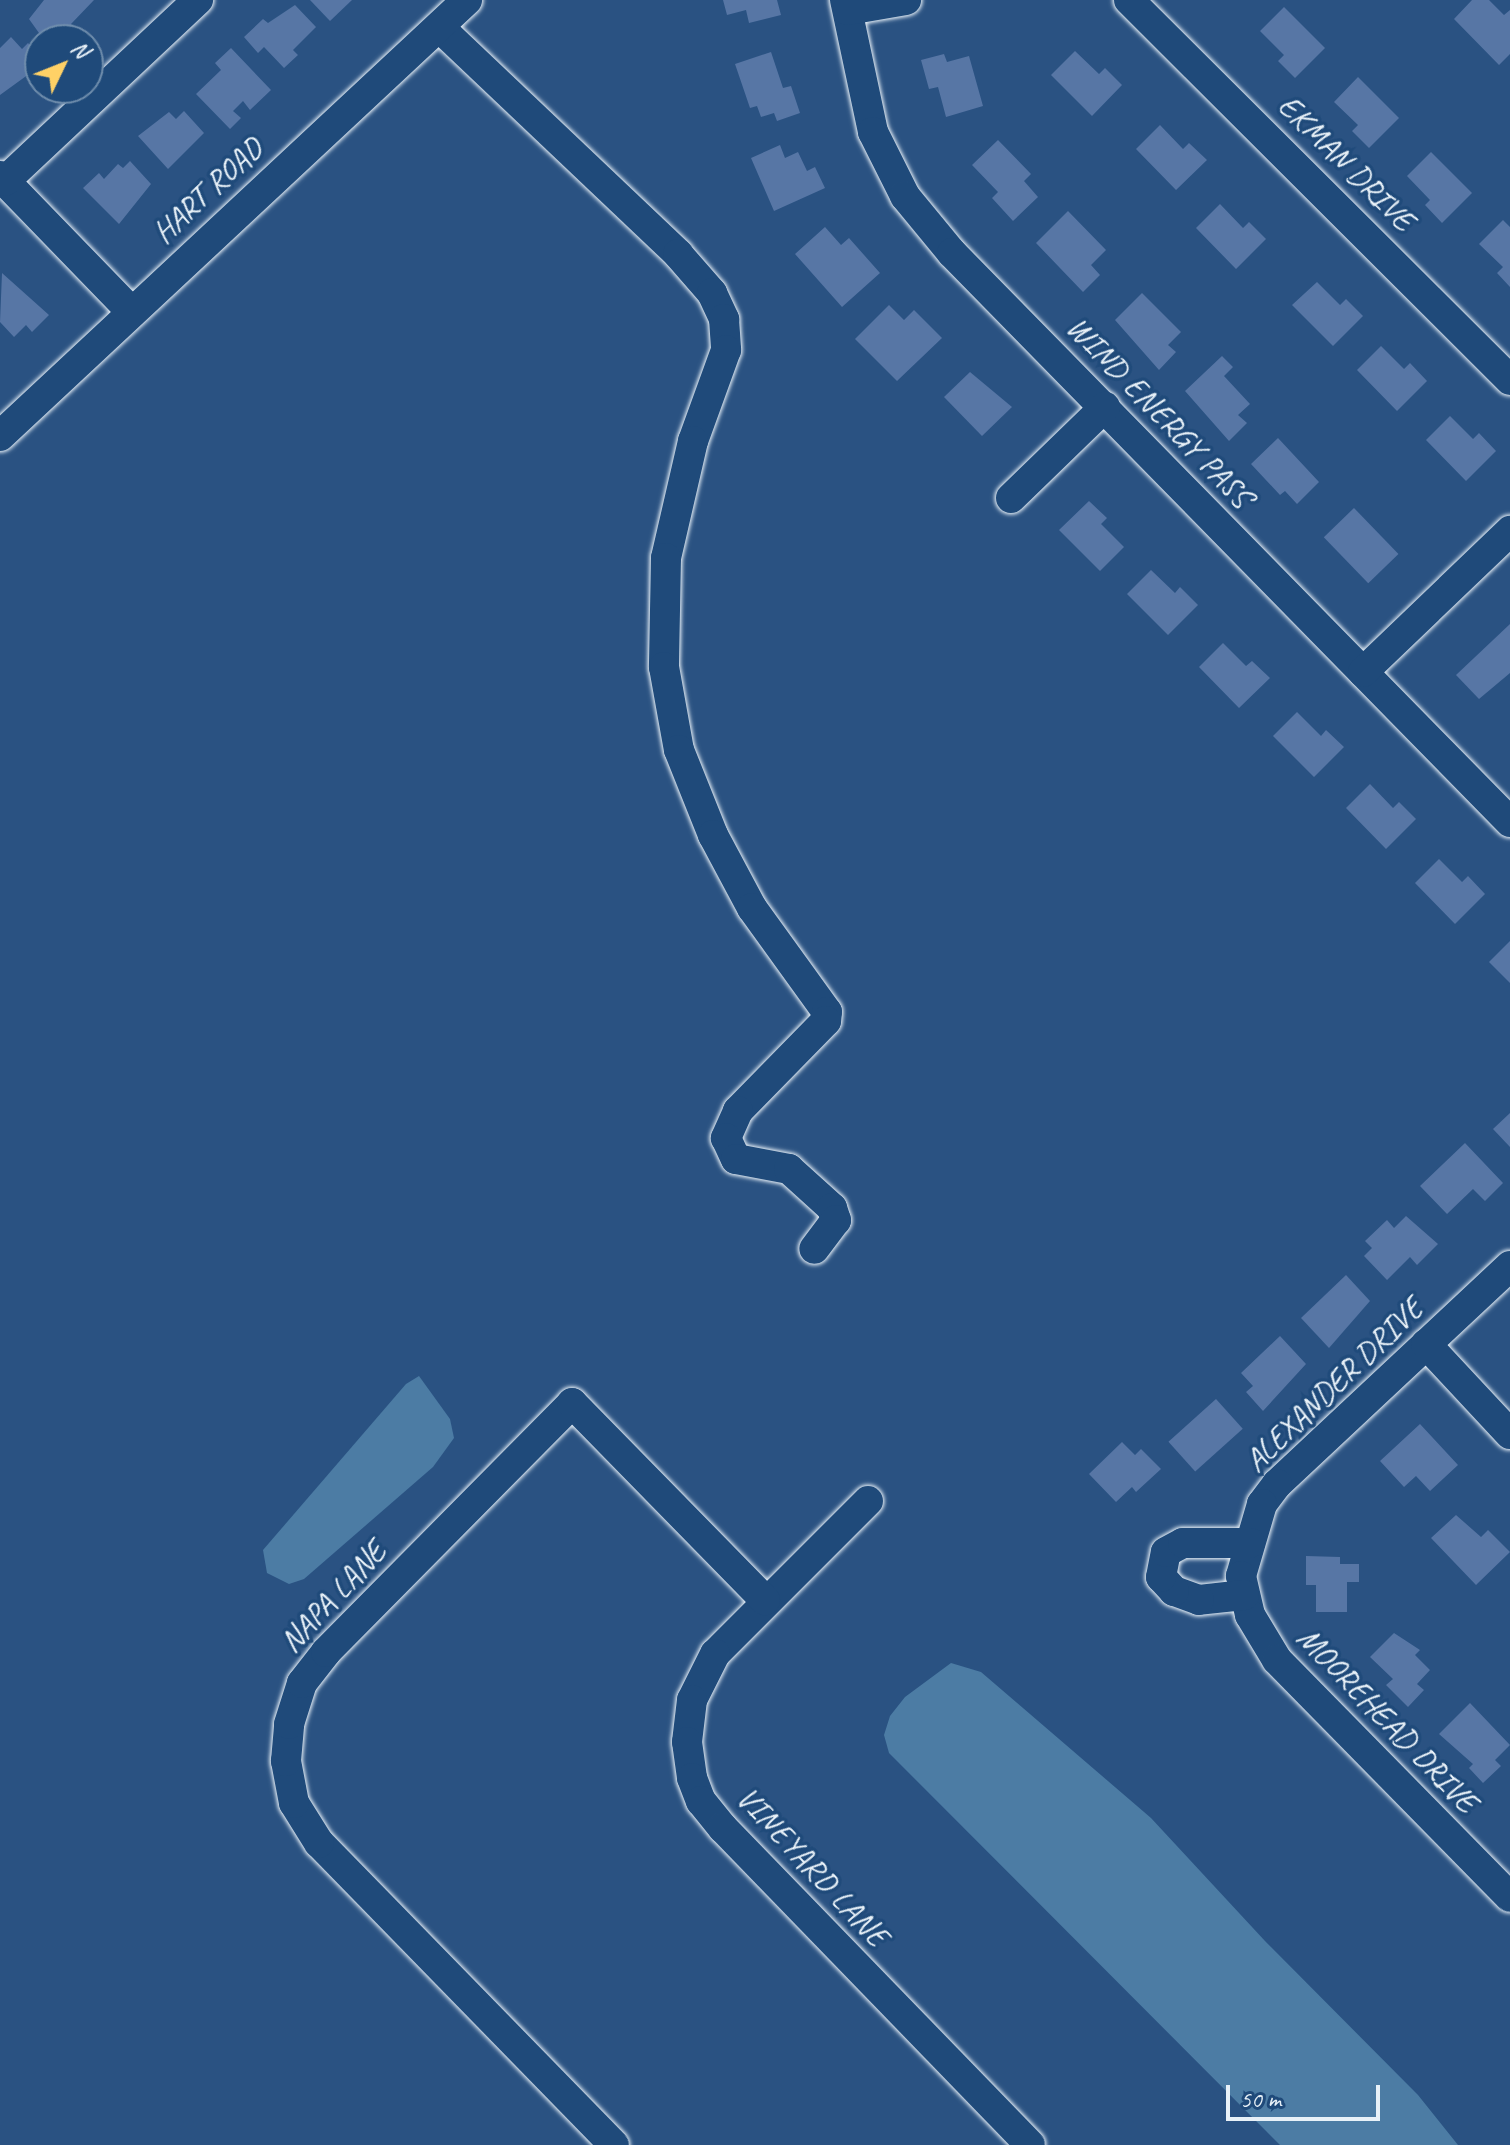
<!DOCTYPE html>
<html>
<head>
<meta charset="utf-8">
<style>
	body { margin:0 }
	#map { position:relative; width:1510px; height:2145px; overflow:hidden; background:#2a5282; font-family:Caveat,sans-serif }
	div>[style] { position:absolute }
	.water>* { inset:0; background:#4c7ca4 }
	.building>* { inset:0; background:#5776a5; transform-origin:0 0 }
	.roads { filter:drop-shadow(0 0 2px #e8f1f8) drop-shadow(0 0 2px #e8f1f8) }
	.minor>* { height:30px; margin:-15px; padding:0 15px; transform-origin:15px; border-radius:15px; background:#1f4a7a }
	span { translate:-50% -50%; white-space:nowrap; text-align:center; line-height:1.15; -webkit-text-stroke:7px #1f4a7a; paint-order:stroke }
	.street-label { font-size:32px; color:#e8f1f8 }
	.north { position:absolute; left:24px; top:24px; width:80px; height:80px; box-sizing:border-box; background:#1f4a7a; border:2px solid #6f8dac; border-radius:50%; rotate:47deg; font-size:22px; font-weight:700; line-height:32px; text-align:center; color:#e8f1f8 }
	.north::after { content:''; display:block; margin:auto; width:28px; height:36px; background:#ffd166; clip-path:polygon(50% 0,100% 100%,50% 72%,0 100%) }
	.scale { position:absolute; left:1226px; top:2085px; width:154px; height:36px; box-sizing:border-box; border:4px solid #e8f1f8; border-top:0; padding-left:10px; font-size:24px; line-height:28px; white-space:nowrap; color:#e8f1f8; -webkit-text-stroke:6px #1f4a7a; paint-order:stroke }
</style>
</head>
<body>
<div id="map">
	<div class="water">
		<i style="clip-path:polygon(419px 1376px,450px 1419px,454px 1438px,433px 1467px,304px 1579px,289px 1584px,267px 1573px,263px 1550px,406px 1384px)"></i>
		<i style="clip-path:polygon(951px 1663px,981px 1672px,1151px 1818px,1265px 1941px,1418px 2095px,1458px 2145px,1280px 2145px,889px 1753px,884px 1735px,890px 1716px,905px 1697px)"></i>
	</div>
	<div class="building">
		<i style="clip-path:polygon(44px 0,94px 0,71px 24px,77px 31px,67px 40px,44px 40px,29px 19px)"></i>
		<i style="clip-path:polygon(310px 0,352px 0,330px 21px)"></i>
		<i style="clip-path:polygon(723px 0,777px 0,781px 15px,749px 23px,746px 10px,727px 15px)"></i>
		<i style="clip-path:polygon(1472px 0,1489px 0,1504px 15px,1510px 10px,1510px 54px,1499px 65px,1454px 19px)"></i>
		<i style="clip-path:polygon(295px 5px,316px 27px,293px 50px,298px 55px,284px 68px,264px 47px,258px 53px,244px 37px,263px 19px,268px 23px)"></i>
		<i style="clip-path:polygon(1284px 7px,1325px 48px,1295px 78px,1278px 61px,1284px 55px,1260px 31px)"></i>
		<i style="clip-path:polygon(11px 37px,22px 49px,28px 43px,40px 56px,40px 66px,0 95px,0 48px)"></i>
		<i style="clip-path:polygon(231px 48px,271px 90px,250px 110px,243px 101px,233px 111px,241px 118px,230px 129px,196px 94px,221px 70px,215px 63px)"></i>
		<i style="clip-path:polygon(1075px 51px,1099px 74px,1105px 68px,1122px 85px,1092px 116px,1051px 75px)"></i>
		<i style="clip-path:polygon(771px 52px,783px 88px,791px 86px,800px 113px,777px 121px,774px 113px,761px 117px,757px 106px,750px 108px,735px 64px)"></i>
		<i style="clip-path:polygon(944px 54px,947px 62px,969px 56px,983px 106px,946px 117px,938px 87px,929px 89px,921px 60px)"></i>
		<i style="clip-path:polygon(1358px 77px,1399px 118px,1369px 148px,1352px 131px,1358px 125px,1334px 102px)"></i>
		<i style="clip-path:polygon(184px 111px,204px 133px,168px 169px,138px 136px,169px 112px,176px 119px)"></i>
		<i style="clip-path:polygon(1160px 125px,1183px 149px,1189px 143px,1207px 160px,1176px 190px,1136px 149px)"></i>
		<i style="clip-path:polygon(998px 140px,1031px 174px,1024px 181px,1038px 197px,1013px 221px,992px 198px,998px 192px,972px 165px)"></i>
		<i style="clip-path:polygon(780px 145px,785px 158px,798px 152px,807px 171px,815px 167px,825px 188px,774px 211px,751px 158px)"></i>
		<i style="clip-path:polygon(1431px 152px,1472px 193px,1442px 223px,1425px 205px,1430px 200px,1407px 176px)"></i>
		<i style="clip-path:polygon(130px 161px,151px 184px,119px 224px,83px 188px,99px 173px,104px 179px,118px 164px,123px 168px)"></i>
		<i style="clip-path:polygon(1220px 204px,1243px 228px,1249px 222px,1266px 239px,1236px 269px,1196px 228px)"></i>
		<i style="clip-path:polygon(1068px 211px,1106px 250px,1091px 265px,1100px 275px,1083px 292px,1036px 243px)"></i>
		<i style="clip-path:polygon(1503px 220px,1510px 227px,1510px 287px,1497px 273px,1503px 267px,1479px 244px)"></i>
		<i style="clip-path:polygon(825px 227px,841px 245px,849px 238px,880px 273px,842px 307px,795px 254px)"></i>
		<i style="clip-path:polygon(2px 273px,49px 315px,32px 332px,26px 325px,14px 337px,0 322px)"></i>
		<i style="clip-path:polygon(1317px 282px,1340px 305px,1346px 299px,1363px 316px,1333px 346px,1292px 305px)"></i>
		<i style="clip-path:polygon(1142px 293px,1181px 332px,1168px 345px,1176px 352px,1159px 370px,1115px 320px)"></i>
		<i style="clip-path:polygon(889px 305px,904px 320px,914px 310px,942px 338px,897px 381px,855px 339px)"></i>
		<i style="clip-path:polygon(1381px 346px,1404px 369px,1410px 363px,1427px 381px,1397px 411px,1357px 370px)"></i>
		<i style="clip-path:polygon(1222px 356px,1233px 367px,1224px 376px,1250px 404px,1238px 415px,1247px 423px,1229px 441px,1185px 391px)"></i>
		<i style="clip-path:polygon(970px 372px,1012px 407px,982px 436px,944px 397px)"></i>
		<i style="clip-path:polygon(1450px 416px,1473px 439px,1479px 433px,1496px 451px,1466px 481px,1426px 440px)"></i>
		<i style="clip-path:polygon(1278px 438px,1319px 482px,1297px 504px,1285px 491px,1280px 495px,1251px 464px)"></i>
		<i style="clip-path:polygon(1089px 501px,1107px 518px,1101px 524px,1124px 547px,1100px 571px,1059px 530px)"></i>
		<i style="left:1354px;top:508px;width:64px;height:42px;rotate:46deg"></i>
		<i style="clip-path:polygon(1151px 570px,1175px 593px,1180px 587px,1198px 605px,1168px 635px,1127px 594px)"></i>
		<i style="clip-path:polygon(1510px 624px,1510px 673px,1479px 699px,1456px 675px)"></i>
		<i style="clip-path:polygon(1223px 643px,1246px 666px,1252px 661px,1270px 678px,1239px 708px,1199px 667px)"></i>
		<i style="clip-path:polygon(1297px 712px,1321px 736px,1326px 730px,1344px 747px,1314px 777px,1273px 736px)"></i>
		<i style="clip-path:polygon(1370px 784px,1393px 808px,1399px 802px,1416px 819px,1386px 849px,1346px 808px)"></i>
		<i style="clip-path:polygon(1439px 859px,1462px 882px,1468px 876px,1485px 894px,1455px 924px,1415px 883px)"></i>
		<i style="clip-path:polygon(1510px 941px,1510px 983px,1489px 962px)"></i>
		<i style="clip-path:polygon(1510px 1113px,1510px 1147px,1493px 1129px)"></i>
		<i style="clip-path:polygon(1465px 1143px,1503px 1183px,1485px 1201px,1473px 1189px,1447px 1214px,1420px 1186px)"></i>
		<i style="clip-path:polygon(1406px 1216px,1438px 1244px,1417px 1265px,1410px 1257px,1387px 1280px,1364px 1256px,1372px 1248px,1365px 1241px,1387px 1220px,1394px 1228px)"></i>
		<i style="clip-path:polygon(1346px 1275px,1370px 1301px,1329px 1348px,1301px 1318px)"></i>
		<i style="clip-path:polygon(1280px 1336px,1306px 1364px,1263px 1411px,1246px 1392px,1253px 1386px,1241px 1373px)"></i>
		<i style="left:1216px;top:1399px;width:40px;height:64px;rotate:48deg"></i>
		<i style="clip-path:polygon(1420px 1424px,1458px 1465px,1430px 1491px,1416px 1476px,1404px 1487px,1380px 1461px)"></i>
		<i style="clip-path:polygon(1122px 1442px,1135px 1455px,1141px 1449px,1161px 1469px,1136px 1492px,1132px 1487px,1116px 1502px,1089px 1474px)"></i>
		<i style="clip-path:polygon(1456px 1515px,1481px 1537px,1488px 1530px,1510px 1552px,1476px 1585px,1431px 1538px)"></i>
		<i style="clip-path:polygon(1306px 1556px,1340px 1557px,1340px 1564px,1359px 1564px,1359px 1582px,1347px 1582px,1347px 1612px,1316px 1612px,1316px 1585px,1306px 1585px)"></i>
		<i style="clip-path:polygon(1394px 1633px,1420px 1650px,1415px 1655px,1430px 1670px,1417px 1684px,1424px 1690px,1408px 1707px,1386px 1685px,1393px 1679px,1370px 1657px)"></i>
		<i style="clip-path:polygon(1470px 1703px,1510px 1745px,1495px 1760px,1501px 1766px,1483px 1783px,1469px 1768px,1473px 1764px,1439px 1734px)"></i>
	</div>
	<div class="roads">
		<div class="minor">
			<i style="left:845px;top:0;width:135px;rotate:78deg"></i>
			<i style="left:873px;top:132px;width:72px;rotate:63.4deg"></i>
			<i style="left:905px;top:196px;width:74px;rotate:50.5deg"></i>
			<i style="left:952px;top:253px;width:797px;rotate:45.56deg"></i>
			<i style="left:1129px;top:0;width:538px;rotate:44.92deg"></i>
			<i style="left:848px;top:10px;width:59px;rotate:-9.8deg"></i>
			<i style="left:439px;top:27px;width:330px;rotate:43.5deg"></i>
			<i style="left:678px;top:254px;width:52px;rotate:48.9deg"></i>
			<i style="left:712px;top:293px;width:29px;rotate:65deg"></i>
			<i style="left:724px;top:319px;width:31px;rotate:86deg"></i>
			<i style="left:726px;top:350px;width:97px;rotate:109.9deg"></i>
			<i style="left:693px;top:441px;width:120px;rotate:103deg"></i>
			<i style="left:666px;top:558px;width:109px;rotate:91.1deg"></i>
			<i style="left:664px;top:667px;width:84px;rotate:79.8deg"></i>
			<i style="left:679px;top:750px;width:92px;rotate:68.2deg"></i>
			<i style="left:713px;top:835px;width:83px;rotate:61.9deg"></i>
			<i style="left:752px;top:908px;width:128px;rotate:54.2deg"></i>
			<i style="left:827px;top:1012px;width:9px;rotate:96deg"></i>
			<i style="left:826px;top:1021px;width:126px;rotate:134.4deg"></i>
			<i style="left:738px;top:1111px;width:30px;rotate:114deg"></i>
			<i style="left:726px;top:1138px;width:23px;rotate:65deg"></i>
			<i style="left:736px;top:1159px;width:54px;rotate:10.7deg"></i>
			<i style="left:789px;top:1169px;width:58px;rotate:42.2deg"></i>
			<i style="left:832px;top:1208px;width:13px;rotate:72deg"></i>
			<i style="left:836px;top:1220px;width:36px;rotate:127deg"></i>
			<i style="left:0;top:176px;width:188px;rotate:45.9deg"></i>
			<i style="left:5px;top:181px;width:265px;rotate:-43.2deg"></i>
			<i style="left:0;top:436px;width:639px;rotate:-43.03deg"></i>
			<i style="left:1011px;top:498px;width:131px;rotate:-44.1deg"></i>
			<i style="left:1363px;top:672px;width:204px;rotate:-43.8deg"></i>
			<i style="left:1510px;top:1266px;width:319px;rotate:136.9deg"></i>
			<i style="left:1277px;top:1484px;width:25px;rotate:127deg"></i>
			<i style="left:1262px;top:1504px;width:75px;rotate:106.3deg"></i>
			<i style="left:1241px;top:1576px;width:40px;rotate:77deg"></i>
			<i style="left:1250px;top:1615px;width:52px;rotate:59deg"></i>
			<i style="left:1277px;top:1660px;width:332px;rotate:45.5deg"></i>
			<i style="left:1426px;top:1344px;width:123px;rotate:47deg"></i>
			<i style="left:868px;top:1501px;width:216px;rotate:135deg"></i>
			<i style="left:715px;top:1654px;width:51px;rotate:116.6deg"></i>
			<i style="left:692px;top:1700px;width:42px;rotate:96.8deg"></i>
			<i style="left:687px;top:1742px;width:36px;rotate:82deg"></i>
			<i style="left:692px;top:1778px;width:25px;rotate:69deg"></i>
			<i style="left:701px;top:1801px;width:35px;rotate:51deg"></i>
			<i style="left:723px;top:1828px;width:441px;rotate:45.9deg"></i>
			<i style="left:1244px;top:1595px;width:45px;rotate:173.7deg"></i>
			<i style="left:1199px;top:1600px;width:27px;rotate:-160deg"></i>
			<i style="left:1174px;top:1591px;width:19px;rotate:-133deg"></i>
			<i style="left:1161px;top:1577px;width:25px;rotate:-79deg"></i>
			<i style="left:1166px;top:1552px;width:19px;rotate:-28deg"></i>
			<i style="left:1183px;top:1543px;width:67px"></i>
			<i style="left:614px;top:2145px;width:422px;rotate:-134.3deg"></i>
			<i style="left:319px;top:1843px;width:47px;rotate:-122deg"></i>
			<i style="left:294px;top:1803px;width:43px;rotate:-100.8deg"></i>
			<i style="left:286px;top:1761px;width:37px;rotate:-85deg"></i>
			<i style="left:289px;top:1724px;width:43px;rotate:-72.4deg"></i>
			<i style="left:302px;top:1683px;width:39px;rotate:-52deg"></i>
			<i style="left:326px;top:1652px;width:350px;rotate:-45.3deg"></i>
			<i style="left:572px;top:1403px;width:276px;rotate:45.6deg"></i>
		</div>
	</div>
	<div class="street-label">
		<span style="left:1346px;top:163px;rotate:45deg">EKMAN DRIVE</span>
		<span style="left:208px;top:191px;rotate:-43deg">HART ROAD</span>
		<span style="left:1159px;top:412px;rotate:46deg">WIND ENERGY PASS</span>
		<span style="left:1334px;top:1385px;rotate:-44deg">ALEXANDER DRIVE</span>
		<span style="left:333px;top:1597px;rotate:-47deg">NAPA LANE</span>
		<span style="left:1387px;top:1720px;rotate:46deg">MOOREHEAD DRIVE</span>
		<span style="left:812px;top:1867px;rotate:47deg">VINEYARD LANE</span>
	</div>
	<div class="north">N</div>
	<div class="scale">50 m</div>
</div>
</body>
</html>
